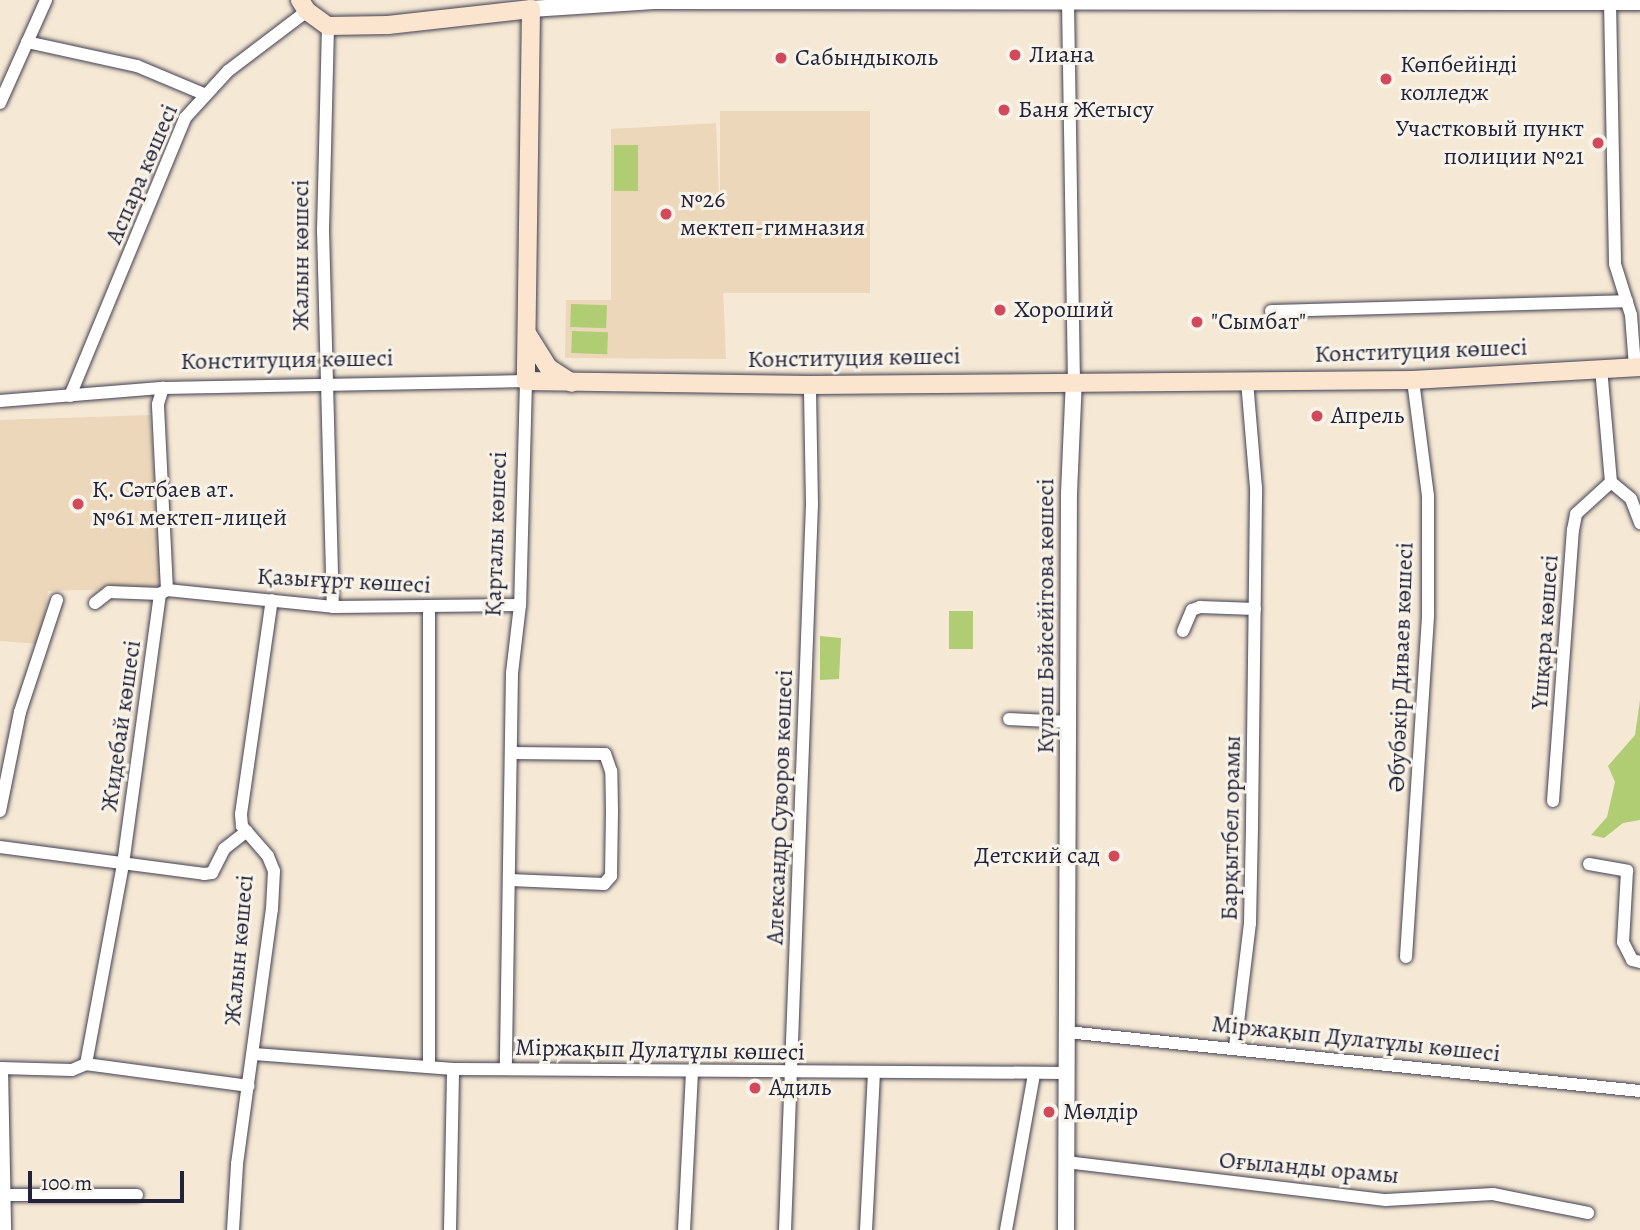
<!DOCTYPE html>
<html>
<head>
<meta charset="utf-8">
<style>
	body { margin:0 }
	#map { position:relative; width:1640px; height:1230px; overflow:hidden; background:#f5e8d4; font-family:Alegreya,serif }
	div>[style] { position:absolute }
	.built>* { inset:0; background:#edd7ba; transform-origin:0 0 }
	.green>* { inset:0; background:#b1cd74; transform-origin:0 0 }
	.roads { filter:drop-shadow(0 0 2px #424052) drop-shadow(0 0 2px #424052) }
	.minor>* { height:12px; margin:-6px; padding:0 6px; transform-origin:6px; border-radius:6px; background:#fff }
	.tertiary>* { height:16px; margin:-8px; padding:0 8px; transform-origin:8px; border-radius:8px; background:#fff }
	.secondary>* { height:18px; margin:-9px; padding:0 9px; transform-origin:9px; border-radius:9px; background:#fbe5cf }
	.dots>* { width:19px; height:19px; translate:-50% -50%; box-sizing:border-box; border:4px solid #f7f3e8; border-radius:50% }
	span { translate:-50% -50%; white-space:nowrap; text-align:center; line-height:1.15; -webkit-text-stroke:6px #f7f3e8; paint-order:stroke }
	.poi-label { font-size:24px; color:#22223b }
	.left { translate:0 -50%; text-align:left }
	.right { translate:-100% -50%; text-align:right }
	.street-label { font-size:24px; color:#22223b }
	.scale { position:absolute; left:28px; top:1171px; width:156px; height:32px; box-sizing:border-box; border:4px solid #22223b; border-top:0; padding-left:9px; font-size:21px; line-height:24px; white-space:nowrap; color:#22223b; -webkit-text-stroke:5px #f7f3e8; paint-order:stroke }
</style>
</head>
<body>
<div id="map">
	<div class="built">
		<i style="left:870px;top:111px;width:182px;height:150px;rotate:90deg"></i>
		<i style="clip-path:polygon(716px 123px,726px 359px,565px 358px,566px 300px,611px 300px,611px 129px)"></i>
		<i style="clip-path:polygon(150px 415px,163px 588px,48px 591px,40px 644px,0 641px,0 420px)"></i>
	</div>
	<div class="green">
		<i style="left:614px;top:145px;width:24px;height:46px"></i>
		<i style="left:571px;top:304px;width:36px;height:23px;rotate:2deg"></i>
		<i style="left:572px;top:331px;width:36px;height:22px;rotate:2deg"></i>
		<i style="left:949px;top:611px;width:24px;height:38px"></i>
		<i style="clip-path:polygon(820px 636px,841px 638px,839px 679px,820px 680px)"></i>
		<i style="clip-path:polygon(1640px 700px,1640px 820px,1623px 823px,1604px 838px,1591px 835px,1607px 817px,1615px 782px,1608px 766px,1635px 735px)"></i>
	</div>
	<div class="roads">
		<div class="minor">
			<i style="left:1068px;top:2px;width:378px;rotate:89.1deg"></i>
			<i style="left:1610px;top:2px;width:262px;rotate:88.9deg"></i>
			<i style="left:1615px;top:264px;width:53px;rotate:72.6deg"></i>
			<i style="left:1631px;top:315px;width:52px;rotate:85.6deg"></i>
			<i style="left:328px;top:26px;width:204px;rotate:91.4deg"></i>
			<i style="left:323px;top:230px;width:377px;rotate:88.5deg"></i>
			<i style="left:27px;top:42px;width:113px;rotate:12.3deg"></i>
			<i style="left:137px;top:66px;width:73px;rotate:22.7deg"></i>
			<i style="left:0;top:103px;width:113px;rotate:-65.9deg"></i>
			<i style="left:1271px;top:311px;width:356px;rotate:-1.6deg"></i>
			<i style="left:1601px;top:368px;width:114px;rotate:85deg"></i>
			<i style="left:1611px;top:482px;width:26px;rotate:40deg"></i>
			<i style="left:1631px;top:499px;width:26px;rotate:69deg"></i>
			<i style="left:70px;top:396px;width:301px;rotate:-67.5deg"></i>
			<i style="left:185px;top:118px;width:64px;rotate:-47.5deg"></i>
			<i style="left:228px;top:71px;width:99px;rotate:-37.2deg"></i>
			<i style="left:0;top:401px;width:164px;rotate:-4.6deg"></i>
			<i style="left:163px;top:388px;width:363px;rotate:-1.1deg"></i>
			<i style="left:526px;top:381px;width:224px;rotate:91.5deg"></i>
			<i style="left:520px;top:605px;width:68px;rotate:96.7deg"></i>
			<i style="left:512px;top:673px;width:396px;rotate:90.9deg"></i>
			<i style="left:167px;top:590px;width:167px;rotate:5.8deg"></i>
			<i style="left:333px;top:607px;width:187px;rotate:-0.6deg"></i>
			<i style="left:160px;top:594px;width:8px;rotate:-30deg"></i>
			<i style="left:167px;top:590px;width:186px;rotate:-92.8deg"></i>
			<i style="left:158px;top:404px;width:17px;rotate:-73deg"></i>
			<i style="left:95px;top:603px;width:18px;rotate:-38deg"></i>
			<i style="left:109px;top:592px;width:51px;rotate:2.2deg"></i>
			<i style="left:429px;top:608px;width:458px;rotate:90deg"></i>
			<i style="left:1183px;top:631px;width:23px;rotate:-67deg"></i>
			<i style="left:1192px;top:610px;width:9px;rotate:-21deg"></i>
			<i style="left:1200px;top:607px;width:55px;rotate:2.1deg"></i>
			<i style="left:1009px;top:719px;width:60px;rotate:2.9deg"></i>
			<i style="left:1553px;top:801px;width:272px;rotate:-85.8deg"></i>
			<i style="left:1573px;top:530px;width:16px;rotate:-79deg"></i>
			<i style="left:1576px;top:514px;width:47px;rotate:-42.4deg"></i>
			<i style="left:0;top:811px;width:101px;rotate:-78.6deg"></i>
			<i style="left:20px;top:712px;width:118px;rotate:-71.7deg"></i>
			<i style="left:0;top:847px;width:206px;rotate:7.5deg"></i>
			<i style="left:204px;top:874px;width:8px;rotate:-7deg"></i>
			<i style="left:212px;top:873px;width:27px;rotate:-63deg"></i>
			<i style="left:224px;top:849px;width:29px;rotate:-38deg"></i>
			<i style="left:1589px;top:864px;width:39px;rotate:10deg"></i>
			<i style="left:1627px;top:871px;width:71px;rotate:93.2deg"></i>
			<i style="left:1623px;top:942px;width:20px;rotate:63deg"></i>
			<i style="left:1632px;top:960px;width:8px;rotate:14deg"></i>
			<i style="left:510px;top:880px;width:94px;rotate:2.4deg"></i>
			<i style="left:604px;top:884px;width:11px;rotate:-49deg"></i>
			<i style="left:611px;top:876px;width:66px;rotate:-89.1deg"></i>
			<i style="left:612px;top:810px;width:39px;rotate:-91deg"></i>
			<i style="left:611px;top:771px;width:18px;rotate:-109deg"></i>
			<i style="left:605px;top:754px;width:93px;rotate:-179.4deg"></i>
			<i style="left:1406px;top:957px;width:343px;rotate:-86.3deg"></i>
			<i style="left:1428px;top:615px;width:119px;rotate:-90deg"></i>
			<i style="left:1428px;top:496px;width:117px;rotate:-97.4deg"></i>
			<i style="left:1067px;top:1032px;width:576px;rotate:5.88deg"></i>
			<i style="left:1235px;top:1047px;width:125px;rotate:-83.1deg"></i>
			<i style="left:1250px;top:923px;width:98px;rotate:-88.8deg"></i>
			<i style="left:1252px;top:825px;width:337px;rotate:-89.3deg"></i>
			<i style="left:1256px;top:488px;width:108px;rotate:-94.8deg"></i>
			<i style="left:254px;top:1054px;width:200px;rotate:4.3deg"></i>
			<i style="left:453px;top:1069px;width:613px;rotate:0.37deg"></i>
			<i style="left:86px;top:1064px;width:203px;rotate:-79.5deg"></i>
			<i style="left:123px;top:864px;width:273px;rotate:-82.2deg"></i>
			<i style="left:0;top:1068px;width:72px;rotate:1.6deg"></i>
			<i style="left:72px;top:1070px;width:15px;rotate:-23deg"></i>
			<i style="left:86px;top:1064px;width:164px;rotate:7.7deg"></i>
			<i style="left:2px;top:1068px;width:162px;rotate:88.9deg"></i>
			<i style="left:1066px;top:1162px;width:322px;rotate:6.8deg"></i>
			<i style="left:1386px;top:1200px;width:107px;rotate:-3.2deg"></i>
			<i style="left:1493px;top:1194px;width:97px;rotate:11.3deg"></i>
			<i style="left:4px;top:1195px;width:133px"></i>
			<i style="left:233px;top:1230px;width:66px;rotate:-86.5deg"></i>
			<i style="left:237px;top:1164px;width:257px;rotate:-82.2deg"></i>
			<i style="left:272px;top:909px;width:38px;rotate:-87deg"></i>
			<i style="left:274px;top:871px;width:16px;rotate:-112deg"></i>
			<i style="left:268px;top:856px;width:40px;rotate:-131deg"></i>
			<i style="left:242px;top:826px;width:12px;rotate:-95deg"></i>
			<i style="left:241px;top:814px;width:216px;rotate:-81.8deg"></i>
			<i style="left:450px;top:1230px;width:161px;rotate:-88.9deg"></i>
			<i style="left:684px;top:1230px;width:160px;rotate:-87.1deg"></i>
			<i style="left:785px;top:1230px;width:726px;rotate:-87.87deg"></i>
			<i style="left:812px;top:505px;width:120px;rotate:-91deg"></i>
			<i style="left:866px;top:1230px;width:158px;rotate:-87.1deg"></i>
			<i style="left:1006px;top:1230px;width:158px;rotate:-79.8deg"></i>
		</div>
		<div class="tertiary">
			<i style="left:531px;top:9px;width:123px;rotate:-3.7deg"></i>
			<i style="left:654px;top:1px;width:986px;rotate:0.06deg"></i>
			<i style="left:1066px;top:1230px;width:737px;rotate:-89.77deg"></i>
			<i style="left:1069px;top:493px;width:113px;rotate:-87.5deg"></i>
		</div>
		<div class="secondary">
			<i style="left:300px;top:0;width:13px;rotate:58deg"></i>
			<i style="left:307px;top:11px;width:26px;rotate:36deg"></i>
			<i style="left:328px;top:26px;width:60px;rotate:-1deg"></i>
			<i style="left:388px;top:25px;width:144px;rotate:-6.4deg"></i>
			<i style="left:531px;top:9px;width:372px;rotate:90.8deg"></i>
			<i style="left:526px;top:381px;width:284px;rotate:0.8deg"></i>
			<i style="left:810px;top:385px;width:603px;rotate:-0.48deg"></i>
			<i style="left:1413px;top:380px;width:227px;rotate:-3.3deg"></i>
			<i style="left:528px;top:335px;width:39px;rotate:58deg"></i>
			<i style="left:549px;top:368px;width:27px;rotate:33deg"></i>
		</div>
	</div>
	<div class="dots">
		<i style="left:1015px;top:55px;background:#d1495b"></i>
		<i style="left:781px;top:58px;background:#d1495b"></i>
		<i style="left:1386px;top:79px;background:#d1495b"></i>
		<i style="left:1004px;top:110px;background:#d1495b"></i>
		<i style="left:1598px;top:143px;background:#d1495b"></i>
		<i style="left:666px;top:214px;background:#d1495b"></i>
		<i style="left:1000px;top:310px;background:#d1495b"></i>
		<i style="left:1197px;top:322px;background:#d1495b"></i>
		<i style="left:1317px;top:416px;background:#d1495b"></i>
		<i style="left:78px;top:504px;background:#d1495b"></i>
		<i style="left:1114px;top:856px;background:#d1495b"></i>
		<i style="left:755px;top:1088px;background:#d1495b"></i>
		<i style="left:1049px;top:1112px;background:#d1495b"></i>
	</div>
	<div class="poi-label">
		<span class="left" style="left:1029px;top:55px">Лиана</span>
		<span class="left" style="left:795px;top:58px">Сабындыколь</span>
		<span class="left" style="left:1400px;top:79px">Көпбейінді<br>колледж</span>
		<span class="left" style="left:1018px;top:110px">Баня Жетысу</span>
		<span class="right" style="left:1584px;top:143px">Участковый пункт<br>полиции №21</span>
		<span class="left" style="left:680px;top:214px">№26<br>мектеп-гимназия</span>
		<span class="left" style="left:1014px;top:310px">Хороший</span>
		<span class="left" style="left:1211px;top:322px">"Сымбат"</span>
		<span class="left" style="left:1331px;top:416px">Апрель</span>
		<span class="left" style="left:92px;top:504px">Қ. Сәтбаев ат.<br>№61 мектеп-лицей</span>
		<span class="right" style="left:1100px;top:856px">Детский сад</span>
		<span class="left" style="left:769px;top:1088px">Адиль</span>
		<span class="left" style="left:1063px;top:1112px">Мөлдiр</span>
	</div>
	<div class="street-label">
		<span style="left:142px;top:174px;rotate:-67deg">Аспара көшесі</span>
		<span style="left:301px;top:255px;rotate:-90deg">Жалын көшесі</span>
		<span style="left:1421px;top:351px;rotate:-2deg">Конституция көшесі</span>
		<span style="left:854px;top:358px;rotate:-1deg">Конституция көшесі</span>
		<span style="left:287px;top:360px;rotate:-1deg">Конституция көшесі</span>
		<span style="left:496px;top:534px;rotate:-88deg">Қарталы көшесі</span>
		<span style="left:344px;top:581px;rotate:3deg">Қазығұрт көшесі</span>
		<span style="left:1046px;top:616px;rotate:-90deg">Күләш Бәйсейітова көшесі</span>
		<span style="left:1545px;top:632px;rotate:-86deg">Үшқара көшесі</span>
		<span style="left:1401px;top:667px;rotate:-88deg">Әбубәкір Диваев көшесі</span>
		<span style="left:121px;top:726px;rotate:-82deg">Жидебай көшесі</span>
		<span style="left:780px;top:807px;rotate:-88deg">Александр Суворов көшесі</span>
		<span style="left:1231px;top:828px;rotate:-89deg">Барқытбел орамы</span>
		<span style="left:239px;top:950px;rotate:-85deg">Жалын көшесі</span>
		<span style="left:1356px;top:1039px;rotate:6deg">Міржақып Дулатұлы көшесі</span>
		<span style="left:660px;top:1050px;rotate:1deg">Міржақып Дулатұлы көшесі</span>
		<span style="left:1309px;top:1168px;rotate:5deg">Оғыланды орамы</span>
	</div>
	<div class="scale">100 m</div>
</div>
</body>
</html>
